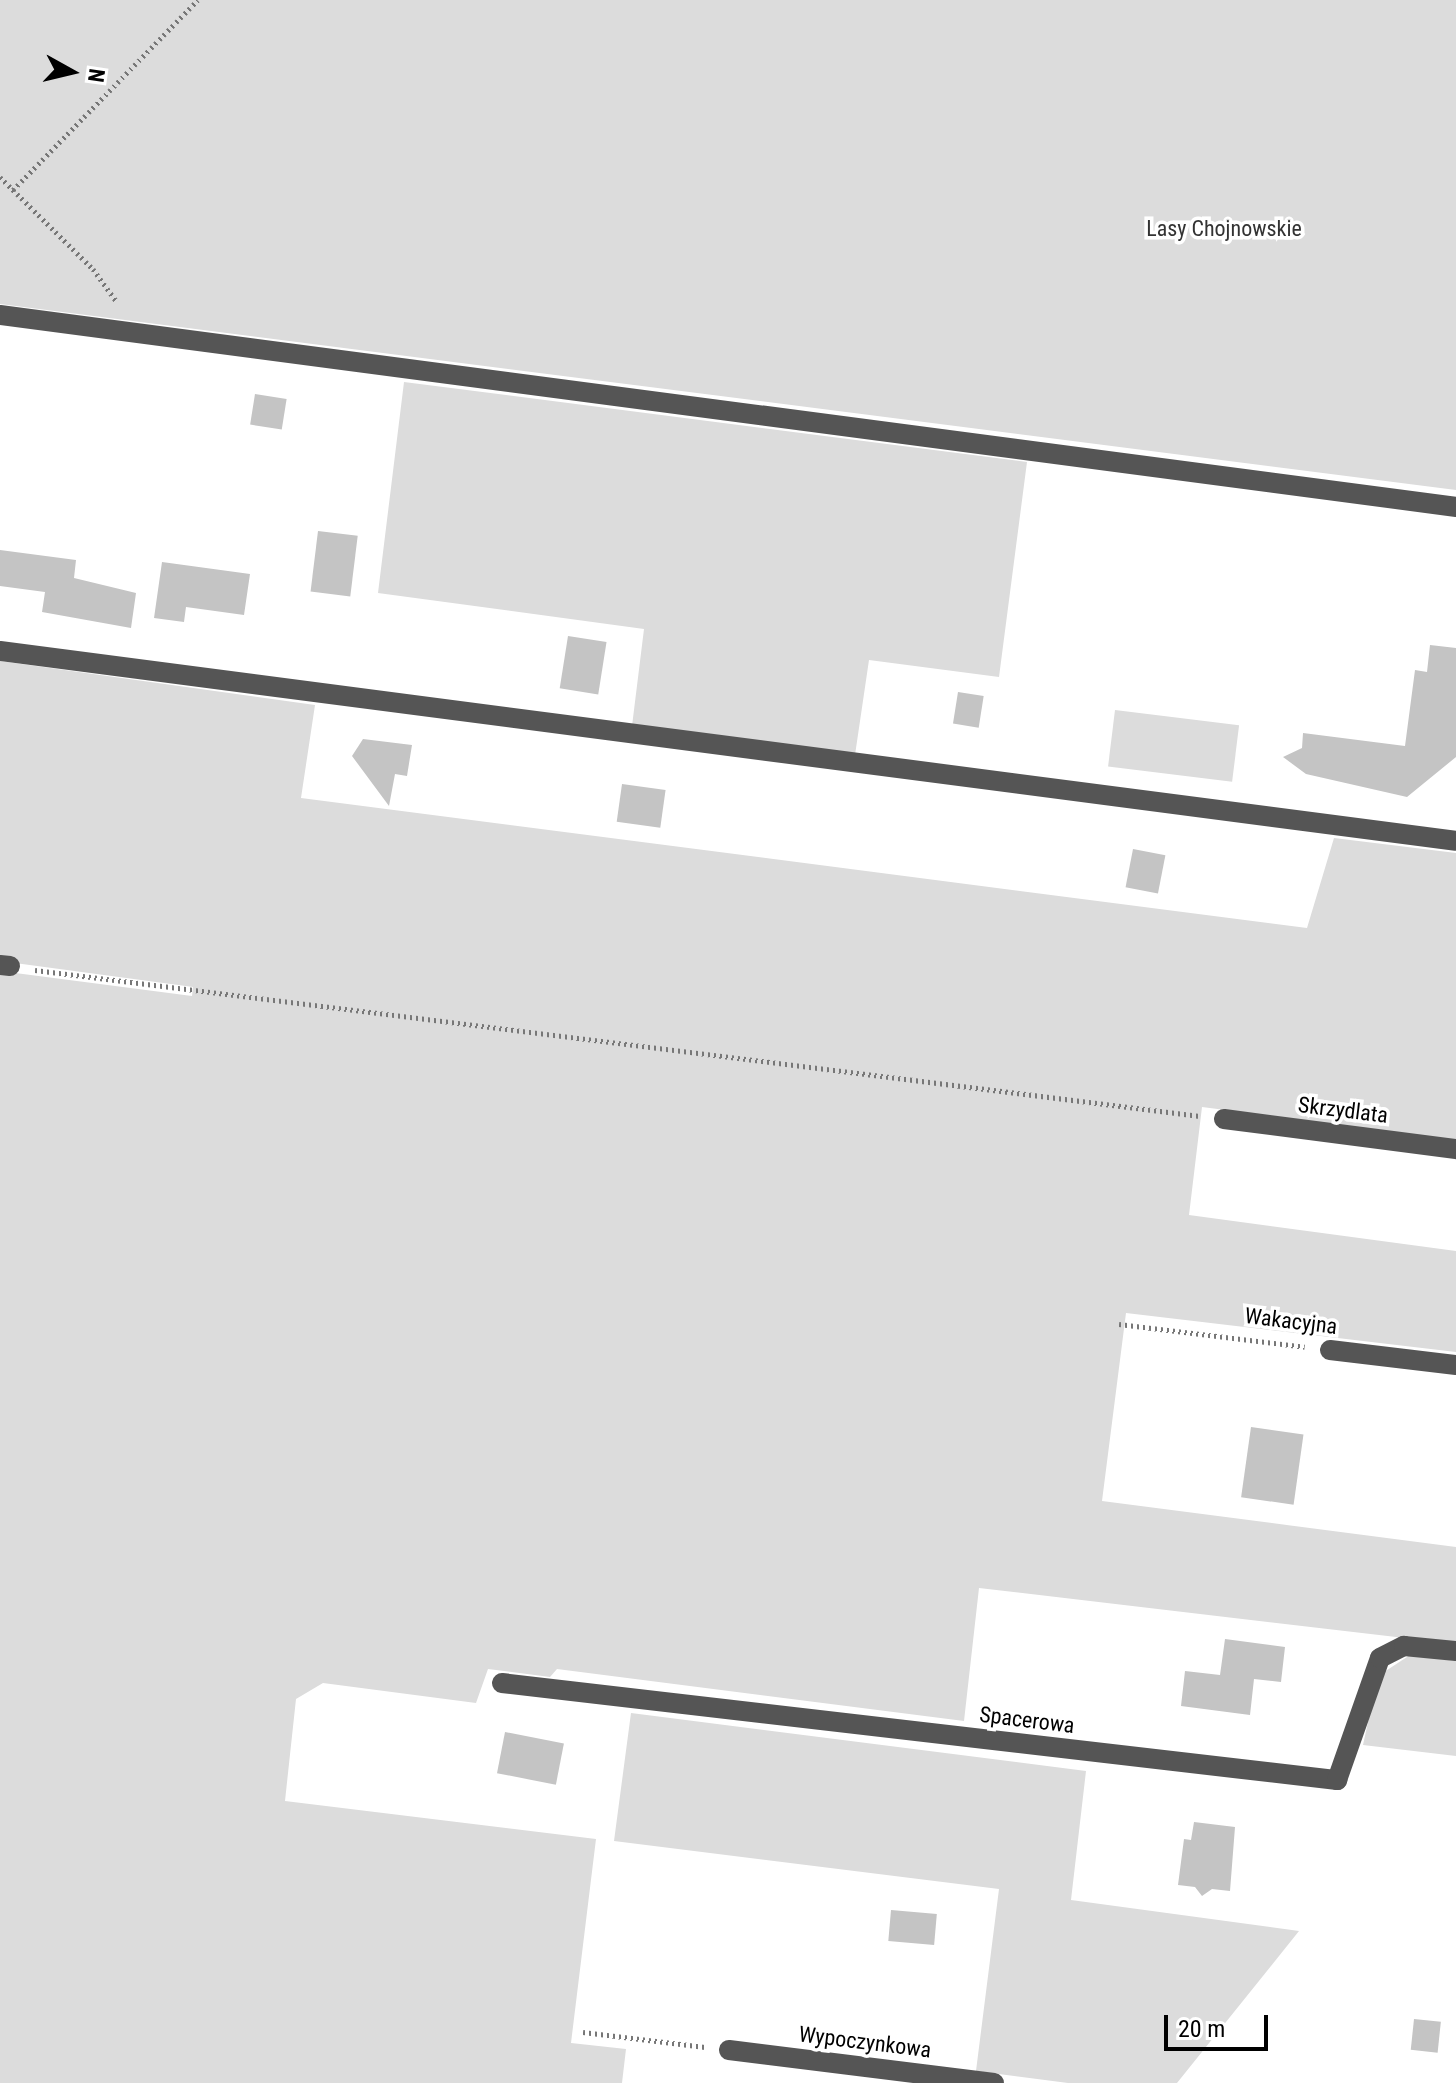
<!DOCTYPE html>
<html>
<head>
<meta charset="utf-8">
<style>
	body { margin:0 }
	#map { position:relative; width:1456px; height:2083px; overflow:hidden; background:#fff; font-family:"Roboto Condensed",sans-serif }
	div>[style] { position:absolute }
	.green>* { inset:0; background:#dcdcdc; transform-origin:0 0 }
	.building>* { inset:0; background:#c4c4c4; transform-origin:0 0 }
	.path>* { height:5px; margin-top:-2.5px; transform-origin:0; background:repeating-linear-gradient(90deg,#777 0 2px,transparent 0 6px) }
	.minor>* { height:20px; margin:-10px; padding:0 10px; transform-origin:10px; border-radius:10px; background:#555 }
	span { translate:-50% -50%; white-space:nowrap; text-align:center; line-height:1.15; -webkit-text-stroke:7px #fff; paint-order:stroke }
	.park-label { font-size:22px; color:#333 }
	.street-label { font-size:22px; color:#000 }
	.north { position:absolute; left:32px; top:32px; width:80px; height:80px; -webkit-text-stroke:6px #fff; paint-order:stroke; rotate:98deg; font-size:22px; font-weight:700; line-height:32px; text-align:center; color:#000 }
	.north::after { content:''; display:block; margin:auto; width:28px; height:36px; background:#000; clip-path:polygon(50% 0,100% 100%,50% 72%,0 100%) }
	.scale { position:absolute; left:1164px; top:2015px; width:104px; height:36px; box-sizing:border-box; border:4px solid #000; border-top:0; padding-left:10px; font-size:24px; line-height:28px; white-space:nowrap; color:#000; -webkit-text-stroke:6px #fff; paint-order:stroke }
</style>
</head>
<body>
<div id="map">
	<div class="green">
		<i style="clip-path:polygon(0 0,1456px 0,1456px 490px,0 304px)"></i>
		<i style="clip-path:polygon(404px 382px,1027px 462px,999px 677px,869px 660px,855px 755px,632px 726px,644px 629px,378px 593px)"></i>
		<i style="clip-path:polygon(0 661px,315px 705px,301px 798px,1307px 928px,1334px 838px,1456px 853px,1456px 1140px,1202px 1107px,1189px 1215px,1456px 1251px,1456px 1352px,1126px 1313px,1102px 1501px,1456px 1547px,1456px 1644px,979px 1588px,964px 1721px,557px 1669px,550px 1677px,488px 1669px,476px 1703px,323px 1683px,296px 1699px,285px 1801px,596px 1839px,571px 2043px,626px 2049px,622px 2083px,0 2083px,0 971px,192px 996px,193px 987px,0 961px)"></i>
		<i style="left:1115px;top:710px;width:125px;height:57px;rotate:7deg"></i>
		<i style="clip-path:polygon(1410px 1655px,1456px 1661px,1456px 1756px,1363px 1745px,1378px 1676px)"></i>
		<i style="clip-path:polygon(631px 1713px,1086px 1771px,1071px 1900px,1299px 1931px,1177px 2083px,1068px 2083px,976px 2071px,999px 1889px,614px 1841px)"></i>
	</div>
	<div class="building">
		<i style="left:255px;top:394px;width:32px;height:31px;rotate:9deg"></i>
		<i style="left:318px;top:531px;width:40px;height:61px;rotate:7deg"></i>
		<i style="clip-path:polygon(0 550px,76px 560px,74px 578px,136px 593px,131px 628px,42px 612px,45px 592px,0 586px)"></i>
		<i style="clip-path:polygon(162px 562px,250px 574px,244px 615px,186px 607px,184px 622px,154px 618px)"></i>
		<i style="left:568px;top:636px;width:39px;height:53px;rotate:9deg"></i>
		<i style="clip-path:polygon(1430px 645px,1456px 648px,1456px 757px,1407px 797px,1306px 774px,1283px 757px,1302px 748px,1303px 733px,1405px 746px,1415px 670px,1427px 672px)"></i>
		<i style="left:958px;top:692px;width:26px;height:32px;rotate:9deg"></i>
		<i style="clip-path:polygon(363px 739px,412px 745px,407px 776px,395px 774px,389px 806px,352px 756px)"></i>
		<i style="left:622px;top:784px;width:44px;height:38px;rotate:8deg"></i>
		<i style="left:1133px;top:849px;width:33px;height:39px;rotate:11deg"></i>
		<i style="left:1251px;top:1427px;width:53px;height:71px;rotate:8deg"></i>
		<i style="clip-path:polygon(1225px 1639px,1285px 1647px,1281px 1682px,1254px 1679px,1250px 1715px,1181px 1706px,1185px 1671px,1220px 1675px)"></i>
		<i style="left:505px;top:1732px;width:60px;height:42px;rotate:11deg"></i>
		<i style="clip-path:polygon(1194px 1822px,1235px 1827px,1230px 1891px,1212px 1889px,1202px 1896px,1195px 1887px,1178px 1885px,1184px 1839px,1191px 1840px)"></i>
		<i style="left:891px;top:1910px;width:46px;height:31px;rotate:5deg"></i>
		<i style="left:1414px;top:2019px;width:27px;height:31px;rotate:6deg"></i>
	</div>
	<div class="path">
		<i style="left:0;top:177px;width:131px;rotate:44.7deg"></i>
		<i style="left:93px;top:269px;width:41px;rotate:54deg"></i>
		<i style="left:13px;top:190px;width:265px;rotate:-45.8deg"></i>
		<i style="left:35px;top:970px;width:1174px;rotate:7.14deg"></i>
		<i style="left:1119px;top:1324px;width:187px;rotate:7deg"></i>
		<i style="left:583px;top:2032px;width:123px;rotate:7deg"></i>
	</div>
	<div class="minor">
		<i style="left:0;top:315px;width:1469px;rotate:7.51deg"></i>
		<i style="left:0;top:651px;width:1468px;rotate:7.43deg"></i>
		<i style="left:0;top:965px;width:10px;rotate:6deg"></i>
		<i style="left:1224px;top:1119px;width:234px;rotate:7.4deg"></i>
		<i style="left:1330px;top:1350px;width:127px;rotate:6.8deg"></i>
		<i style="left:502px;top:1683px;width:841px;rotate:6.63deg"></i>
		<i style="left:1337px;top:1780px;width:129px;rotate:-70.6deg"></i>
		<i style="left:1380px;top:1658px;width:27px;rotate:-27deg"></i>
		<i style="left:1404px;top:1646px;width:52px;rotate:5.5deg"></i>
		<i style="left:729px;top:2050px;width:267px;rotate:7.1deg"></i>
	</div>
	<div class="park-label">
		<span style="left:1224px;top:229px">Lasy Chojnowskie</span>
	</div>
	<div class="street-label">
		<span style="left:1343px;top:1110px;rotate:7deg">Skrzydlata</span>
		<span style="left:1291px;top:1321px;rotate:7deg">Wakacyjna</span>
		<span style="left:1027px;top:1720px;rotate:7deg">Spacerowa</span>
		<span style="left:865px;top:2042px;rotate:7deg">Wypoczynkowa</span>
	</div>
	<div class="north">N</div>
	<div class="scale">20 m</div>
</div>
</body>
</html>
